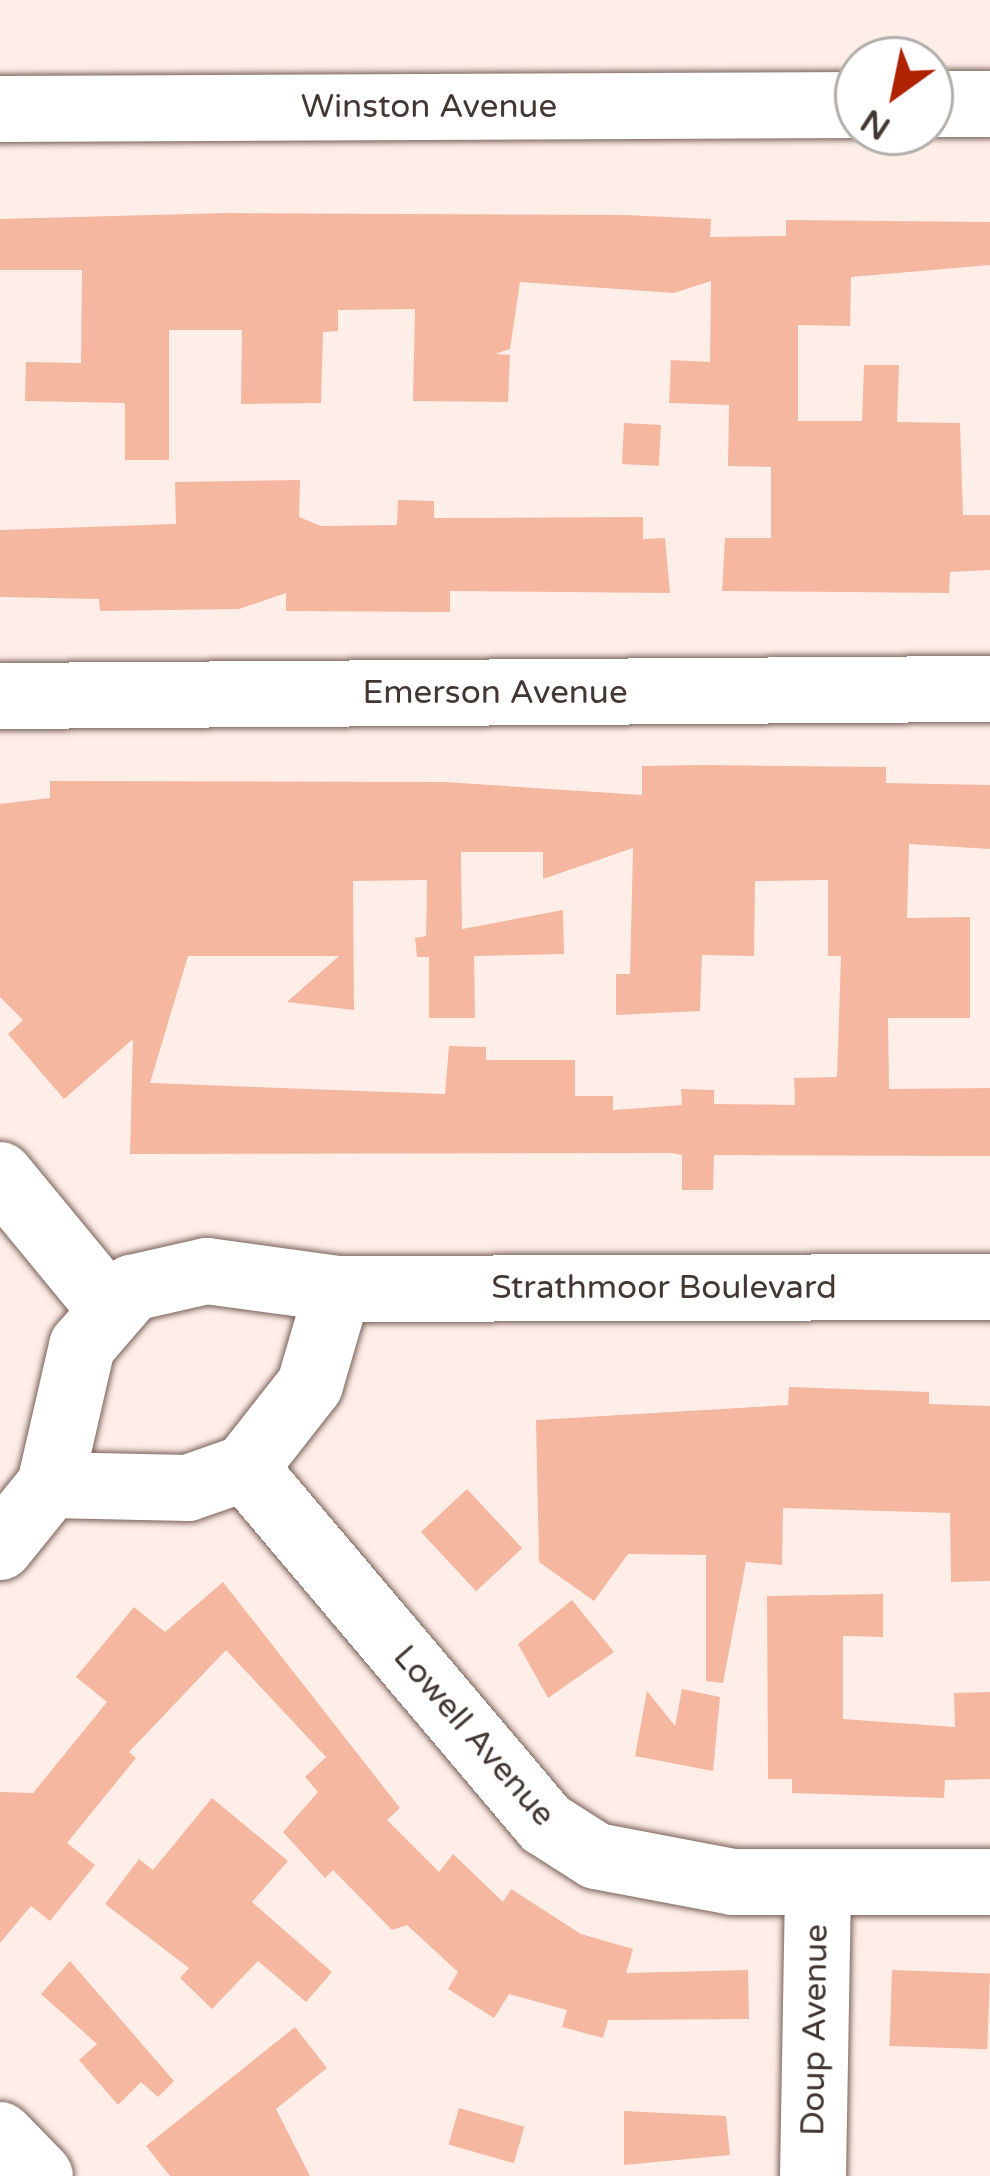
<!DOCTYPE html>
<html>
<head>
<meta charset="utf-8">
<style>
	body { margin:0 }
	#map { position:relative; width:990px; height:2176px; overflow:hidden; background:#ffeee8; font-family:"Varela Round",sans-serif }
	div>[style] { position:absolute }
	.building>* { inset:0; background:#f6b7a0; transform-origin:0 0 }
	.roads { filter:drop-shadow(0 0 3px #786158) drop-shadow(0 0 3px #786158) }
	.minor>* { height:66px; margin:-33px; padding:0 33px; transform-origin:33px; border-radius:33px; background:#fff }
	span { translate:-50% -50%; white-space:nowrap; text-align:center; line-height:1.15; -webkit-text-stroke:12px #fff; paint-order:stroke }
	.street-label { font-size:33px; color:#423733 }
	.north { position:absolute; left:834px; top:36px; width:120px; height:120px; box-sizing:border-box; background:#fff; border:3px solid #b3afad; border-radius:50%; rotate:213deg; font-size:33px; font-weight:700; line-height:48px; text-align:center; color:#423733 }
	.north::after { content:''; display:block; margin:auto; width:42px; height:54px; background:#af2202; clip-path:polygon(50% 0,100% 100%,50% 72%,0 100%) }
</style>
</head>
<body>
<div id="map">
	<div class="building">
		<i style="clip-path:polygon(226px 213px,625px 215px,711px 219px,710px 237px,786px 236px,786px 220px,990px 222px,990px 265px,851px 277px,850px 326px,798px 325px,798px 421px,862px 421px,864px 365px,899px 365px,897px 422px,960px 423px,963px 515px,990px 515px,990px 570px,950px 572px,949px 593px,722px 591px,725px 538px,771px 538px,771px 467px,728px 466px,729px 405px,669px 403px,671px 360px,710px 362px,711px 281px,674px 293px,520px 282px,510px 349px,495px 354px,510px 355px,508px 402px,413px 401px,415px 309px,338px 310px,338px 331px,323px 332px,321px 403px,241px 404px,242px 330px,169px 330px,169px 460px,125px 460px,125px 403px,25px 401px,26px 362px,81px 363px,82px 270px,0 270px,0 219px)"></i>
		<i style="left:624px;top:423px;width:37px;height:41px;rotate:3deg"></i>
		<i style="clip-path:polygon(300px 480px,299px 517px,321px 526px,397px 525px,398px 500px,434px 501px,434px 518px,643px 517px,643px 539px,665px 538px,670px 593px,450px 591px,450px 612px,286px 611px,286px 593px,239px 609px,100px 611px,99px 599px,0 597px,0 530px,176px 524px,175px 482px)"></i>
		<i style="clip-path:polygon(evenodd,704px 765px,886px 767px,886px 783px,990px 785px,990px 849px,909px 844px,907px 918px,970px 917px,970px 1018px,888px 1018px,889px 1089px,990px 1088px,990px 1156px,714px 1155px,713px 1190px,682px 1190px,682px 1155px,672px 1153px,130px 1154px,133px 1039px,64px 1099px,8px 1034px,23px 1020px,0 997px,0 804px,50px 798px,50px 781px,445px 782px,642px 795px,642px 766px,704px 765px,633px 848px,630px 974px,616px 974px,616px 1015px,700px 1011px,702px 955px,754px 956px,755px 881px,828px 880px,828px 956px,841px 956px,837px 1077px,794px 1078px,795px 1105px,714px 1104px,714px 1090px,681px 1089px,682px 1105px,613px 1110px,613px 1096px,575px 1096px,575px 1060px,486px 1060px,486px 1047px,449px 1046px,445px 1094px,150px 1083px,188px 956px,339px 956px,287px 1002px,354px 1010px,353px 881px,427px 880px,426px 936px,415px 938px,417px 957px,429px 957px,429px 1018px,475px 1018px,474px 956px,564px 954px,563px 910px,462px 929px,461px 852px,543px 852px,543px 879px,633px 848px)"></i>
		<i style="clip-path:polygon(789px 1387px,929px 1392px,929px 1404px,990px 1406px,990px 1581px,951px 1582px,950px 1513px,783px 1508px,782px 1565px,746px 1562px,723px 1683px,706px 1681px,706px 1555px,628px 1554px,594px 1601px,539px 1562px,536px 1420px,788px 1405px)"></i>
		<i style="left:467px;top:1489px;width:81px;height:63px;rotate:47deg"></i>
		<i style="clip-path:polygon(223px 1582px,400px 1808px,387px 1820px,439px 1872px,453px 1854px,503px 1902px,511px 1889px,581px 1934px,633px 1949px,626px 1973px,748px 1970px,749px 2019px,608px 2020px,603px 2038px,562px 2027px,567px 2010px,509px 1994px,494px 2018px,448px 1989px,458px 1972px,407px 1925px,392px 1930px,333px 1870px,325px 1878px,283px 1832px,318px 1792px,305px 1777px,326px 1757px,226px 1650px,129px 1752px,136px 1758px,67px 1843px,95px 1865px,50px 1921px,31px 1906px,0 1943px,0 1792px,33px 1793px,107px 1702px,76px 1677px,134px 1607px,165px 1632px)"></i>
		<i style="clip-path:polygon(883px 1594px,883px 1637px,843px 1636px,843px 1719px,955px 1727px,954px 1693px,990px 1692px,990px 1779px,945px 1780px,944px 1798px,792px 1793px,792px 1779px,768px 1779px,767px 1596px)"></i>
		<i style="clip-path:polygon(572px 1600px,614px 1652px,548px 1698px,518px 1644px)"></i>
		<i style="clip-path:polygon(682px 1689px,720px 1697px,713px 1771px,635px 1756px,647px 1691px,675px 1726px)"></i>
		<i style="clip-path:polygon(212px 1798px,288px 1861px,252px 1902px,332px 1972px,306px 2002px,258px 1961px,212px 2009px,180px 1978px,189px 1968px,105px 1904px,139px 1859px,153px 1870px)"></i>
		<i style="clip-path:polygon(70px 1961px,174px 2081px,158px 2097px,141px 2082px,118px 2105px,79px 2060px,97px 2044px,41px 1994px)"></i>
		<i style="left:892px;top:1970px;width:98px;height:76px;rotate:2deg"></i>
		<i style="clip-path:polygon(295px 2027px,327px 2068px,276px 2109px,310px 2176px,170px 2176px,146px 2146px)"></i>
		<i style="left:459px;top:2108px;width:68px;height:38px;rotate:16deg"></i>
		<i style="clip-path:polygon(624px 2111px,726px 2116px,730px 2155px,624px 2165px)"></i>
	</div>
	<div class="roads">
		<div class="minor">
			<i style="left:930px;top:104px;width:60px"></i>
			<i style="left:0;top:109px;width:858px;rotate:-0.27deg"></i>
			<i style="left:0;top:696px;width:990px;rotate:-0.41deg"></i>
			<i style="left:0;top:1175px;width:170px;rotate:50.5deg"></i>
			<i style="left:338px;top:1289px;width:652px;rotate:-0.18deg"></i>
			<i style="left:245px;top:1468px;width:466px;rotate:49.8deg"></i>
			<i style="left:546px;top:1824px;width:59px;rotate:32.6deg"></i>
			<i style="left:596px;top:1856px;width:139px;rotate:10.7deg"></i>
			<i style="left:733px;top:1882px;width:257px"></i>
			<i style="left:0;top:1547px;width:80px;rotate:-51.1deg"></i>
			<i style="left:50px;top:1485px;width:143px;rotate:-77deg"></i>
			<i style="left:82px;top:1346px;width:77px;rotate:-49.2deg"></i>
			<i style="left:132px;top:1288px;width:77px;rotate:-12.8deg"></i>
			<i style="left:207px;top:1271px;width:132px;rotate:7.8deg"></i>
			<i style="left:338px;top:1289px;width:100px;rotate:106.3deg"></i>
			<i style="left:310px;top:1385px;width:105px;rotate:128.1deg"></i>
			<i style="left:245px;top:1468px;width:60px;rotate:160.7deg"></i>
			<i style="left:188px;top:1488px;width:138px;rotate:-178.8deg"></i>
			<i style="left:0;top:2135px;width:57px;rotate:45.7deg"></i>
			<i style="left:813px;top:2176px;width:292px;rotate:-89deg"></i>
		</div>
	</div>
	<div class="street-label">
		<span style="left:429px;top:107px">Winston Avenue</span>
		<span style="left:495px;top:693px">Emerson Avenue</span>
		<span style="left:664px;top:1288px">Strathmoor Boulevard</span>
		<span style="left:474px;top:1736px;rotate:49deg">Lowell Avenue</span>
		<span style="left:815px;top:2030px;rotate:-89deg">Doup Avenue</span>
	</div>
	<div class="north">N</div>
</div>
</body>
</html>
